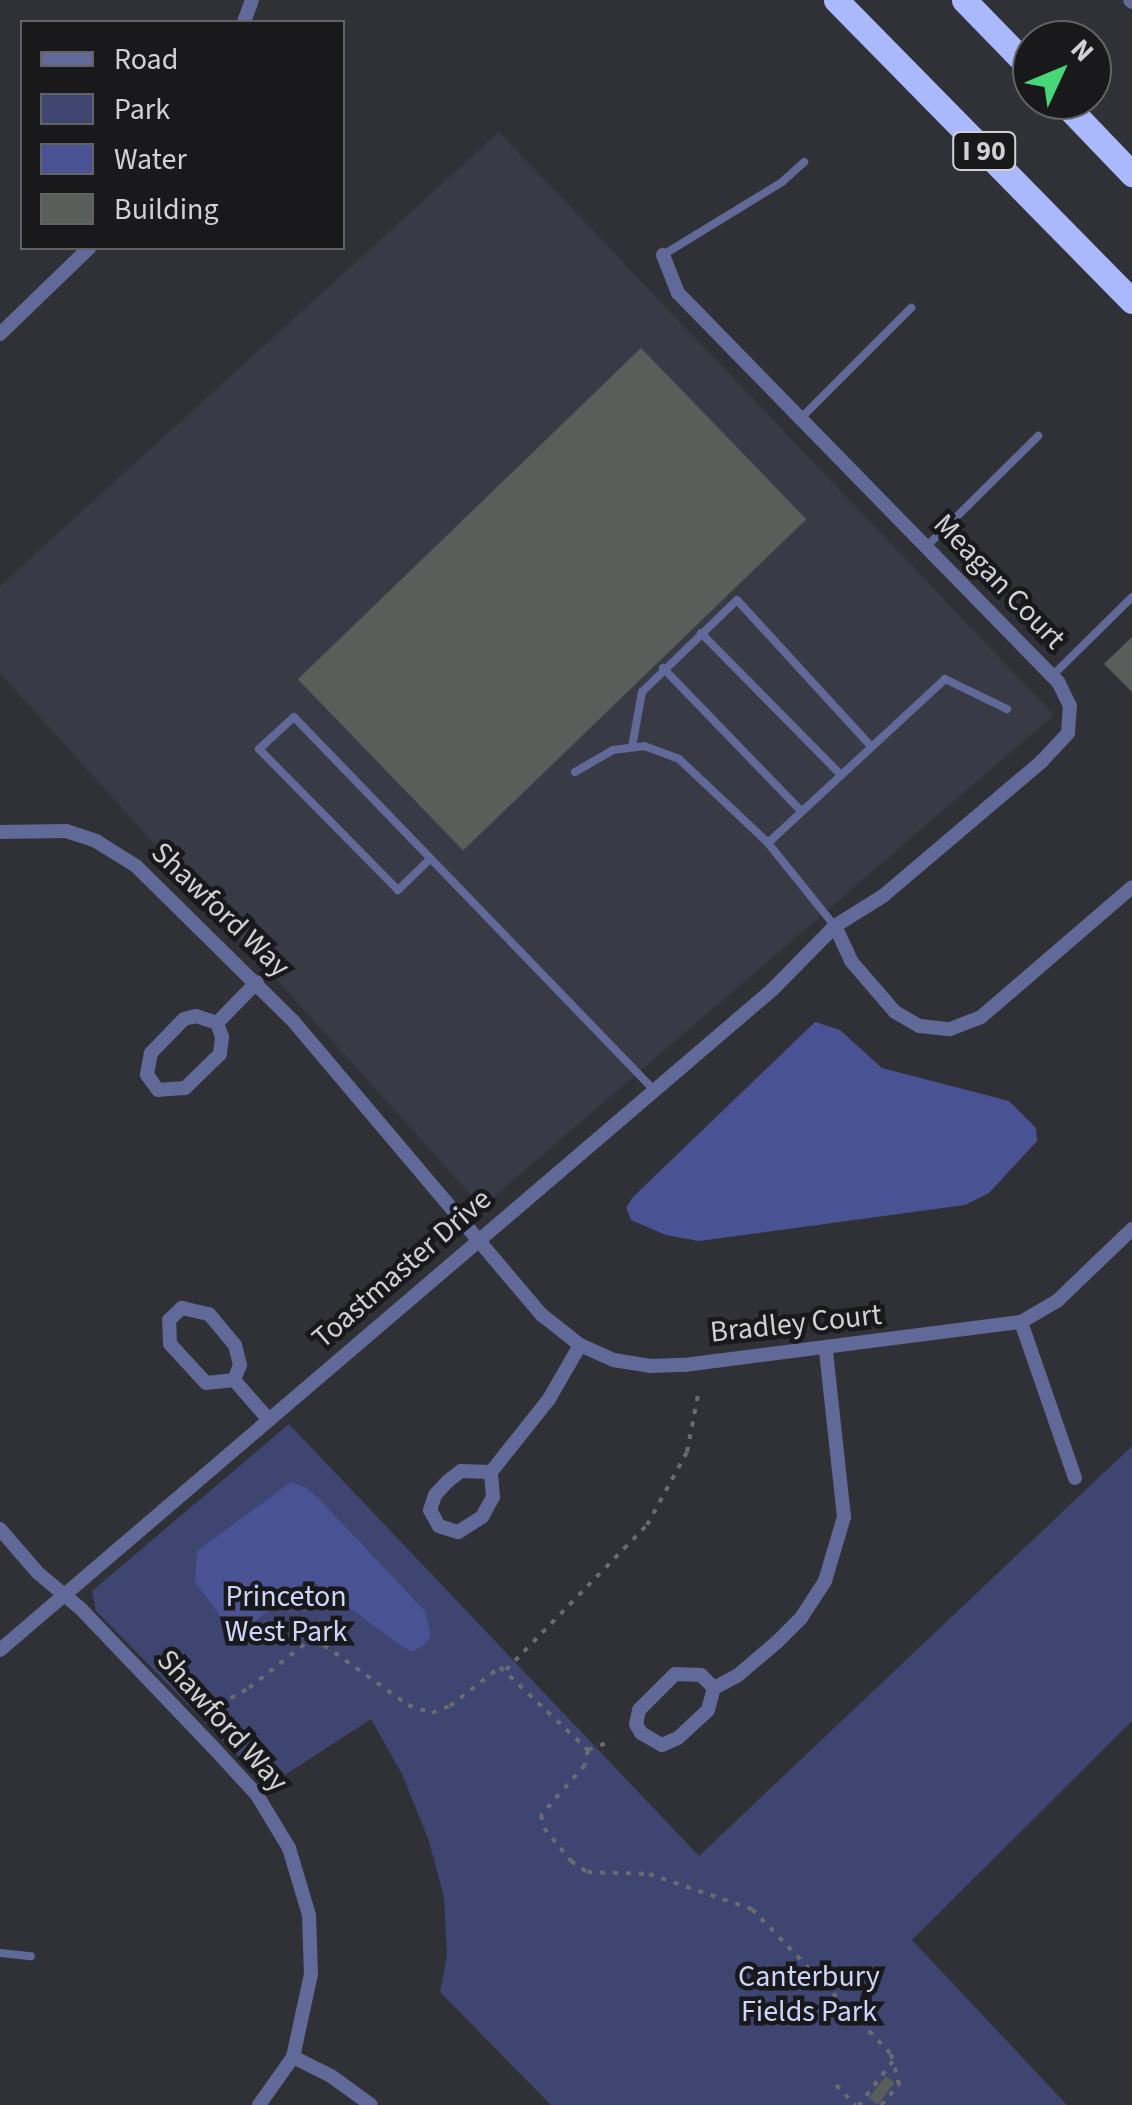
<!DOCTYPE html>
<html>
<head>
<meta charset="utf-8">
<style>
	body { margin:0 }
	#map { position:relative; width:1132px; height:2105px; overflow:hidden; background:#303136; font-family:"Source Sans 3",sans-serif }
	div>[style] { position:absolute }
	.built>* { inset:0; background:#383b45 }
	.green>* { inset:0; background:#3e4571 }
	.water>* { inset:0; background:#495292 }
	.building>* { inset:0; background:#595e5a; transform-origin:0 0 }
	.path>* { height:4px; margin-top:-2px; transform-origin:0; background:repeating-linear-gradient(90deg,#6a6b70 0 5px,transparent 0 13px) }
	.lane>* { height:8px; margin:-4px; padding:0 4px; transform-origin:4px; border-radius:4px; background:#606997 }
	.street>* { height:14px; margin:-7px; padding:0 7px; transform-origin:7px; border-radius:7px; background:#606997 }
	.highway>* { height:25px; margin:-12.5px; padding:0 12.5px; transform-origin:12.5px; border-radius:12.5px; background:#aab8fc }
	span { translate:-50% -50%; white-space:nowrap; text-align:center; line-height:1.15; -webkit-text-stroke:9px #19191c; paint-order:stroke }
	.shield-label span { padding:2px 8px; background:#19191c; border:2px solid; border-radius:8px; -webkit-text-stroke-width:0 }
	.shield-label { font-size:28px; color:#d1d1d5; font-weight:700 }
	.street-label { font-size:30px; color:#d1d1d5 }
	.park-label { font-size:30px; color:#cdd5fc }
	.legend { position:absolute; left:20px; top:20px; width:325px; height:230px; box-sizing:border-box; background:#19191c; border:2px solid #636366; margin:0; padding:12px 18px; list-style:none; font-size:30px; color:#d1d1d5 }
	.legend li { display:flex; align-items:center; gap:20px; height:50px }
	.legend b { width:50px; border:2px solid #636366 }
	.north { position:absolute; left:1012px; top:20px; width:100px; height:100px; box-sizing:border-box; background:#19191c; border:2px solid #636366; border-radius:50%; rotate:46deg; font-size:28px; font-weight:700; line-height:40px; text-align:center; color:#d1d1d5 }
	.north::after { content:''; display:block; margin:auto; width:35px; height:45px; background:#47d779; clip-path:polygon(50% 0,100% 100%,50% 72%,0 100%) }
</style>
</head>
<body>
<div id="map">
	<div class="built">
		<i style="clip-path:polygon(499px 132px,1054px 715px,482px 1207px,0 673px,0 586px)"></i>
	</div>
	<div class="green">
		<i style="clip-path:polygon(289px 1424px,699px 1856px,1132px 1446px,1132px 1721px,912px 1940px,1067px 2105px,551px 2105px,440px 1992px,447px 1955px,444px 1897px,429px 1841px,402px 1774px,371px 1719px,268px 1786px,96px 1611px,92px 1591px)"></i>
	</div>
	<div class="water">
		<i style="clip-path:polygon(815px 1022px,840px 1030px,882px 1068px,1009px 1101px,1036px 1128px,1037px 1141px,989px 1193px,965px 1205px,699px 1241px,666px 1235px,631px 1220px,626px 1208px,633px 1197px)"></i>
		<i style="clip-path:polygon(291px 1482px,307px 1488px,322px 1502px,425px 1611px,431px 1636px,423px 1646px,412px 1652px,403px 1647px,314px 1582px,305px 1581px,246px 1629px,228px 1625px,221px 1617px,195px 1582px,197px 1551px)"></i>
	</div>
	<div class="building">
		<i style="left:641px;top:348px;width:238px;height:477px;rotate:46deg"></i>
		<i style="clip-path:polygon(1132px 637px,1132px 692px,1104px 664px)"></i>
		<i style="left:886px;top:2076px;width:11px;height:28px;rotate:38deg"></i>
	</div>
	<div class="path">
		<i style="left:506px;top:1670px;width:202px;rotate:-45.8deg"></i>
		<i style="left:647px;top:1525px;width:83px;rotate:-61.3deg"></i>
		<i style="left:687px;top:1452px;width:58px;rotate:-79.1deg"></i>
		<i style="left:208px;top:1711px;width:47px;rotate:-29.3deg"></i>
		<i style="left:249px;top:1688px;width:74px;rotate:-38.4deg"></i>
		<i style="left:307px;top:1642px;width:17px;rotate:10deg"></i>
		<i style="left:324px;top:1645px;width:103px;rotate:35.5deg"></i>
		<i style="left:408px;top:1705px;width:25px;rotate:18deg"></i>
		<i style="left:432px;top:1713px;width:19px;rotate:-21deg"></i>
		<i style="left:450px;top:1706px;width:63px;rotate:-38deg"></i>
		<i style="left:500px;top:1667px;width:121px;rotate:43.3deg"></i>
		<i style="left:588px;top:1750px;width:15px;rotate:101deg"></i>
		<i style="left:585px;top:1765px;width:67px;rotate:131.3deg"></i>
		<i style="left:541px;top:1815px;width:13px;rotate:77deg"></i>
		<i style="left:544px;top:1828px;width:43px;rotate:50.7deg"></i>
		<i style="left:571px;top:1861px;width:19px;rotate:35deg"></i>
		<i style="left:587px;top:1872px;width:62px;rotate:1.8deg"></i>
		<i style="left:649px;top:1874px;width:109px;rotate:18.8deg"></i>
		<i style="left:752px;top:1909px;width:201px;rotate:46.2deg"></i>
		<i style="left:891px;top:2054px;width:7px;rotate:74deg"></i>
		<i style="left:893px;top:2061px;width:56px;rotate:127.7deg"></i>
		<i style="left:588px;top:1750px;width:26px;rotate:-21deg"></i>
		<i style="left:836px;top:2085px;width:28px;rotate:46deg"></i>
		<i style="left:881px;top:2105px;width:27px;rotate:-48deg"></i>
		<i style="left:899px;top:2085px;width:25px;rotate:-104deg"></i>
	</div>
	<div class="lane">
		<i style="left:663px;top:255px;width:140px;rotate:-31.5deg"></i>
		<i style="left:782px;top:182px;width:30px;rotate:-42deg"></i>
		<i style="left:801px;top:418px;width:156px;rotate:-45deg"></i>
		<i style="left:926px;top:547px;width:158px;rotate:-44.7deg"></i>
		<i style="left:701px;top:633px;width:198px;rotate:45.4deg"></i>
		<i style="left:663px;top:668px;width:199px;rotate:46deg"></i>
		<i style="left:1052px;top:676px;width:112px;rotate:-44.6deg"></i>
		<i style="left:632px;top:747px;width:56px;rotate:-79.7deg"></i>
		<i style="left:642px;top:692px;width:132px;rotate:-44.1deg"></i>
		<i style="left:737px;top:600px;width:197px;rotate:47.5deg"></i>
		<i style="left:575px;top:772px;width:44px;rotate:-30.1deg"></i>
		<i style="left:613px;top:750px;width:31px;rotate:-7deg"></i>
		<i style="left:644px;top:746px;width:37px;rotate:20deg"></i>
		<i style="left:679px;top:759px;width:122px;rotate:43.3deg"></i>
		<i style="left:768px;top:843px;width:105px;rotate:51.2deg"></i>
		<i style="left:768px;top:843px;width:241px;rotate:-42.8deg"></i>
		<i style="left:945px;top:679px;width:69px;rotate:25.8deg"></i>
		<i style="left:430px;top:859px;width:45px;rotate:135.9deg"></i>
		<i style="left:398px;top:890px;width:198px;rotate:-134.6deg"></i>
		<i style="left:259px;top:749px;width:47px;rotate:-42.4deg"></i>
		<i style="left:294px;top:717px;width:518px;rotate:46.02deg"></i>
		<i style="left:0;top:1953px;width:31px;rotate:6deg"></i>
	</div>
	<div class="street">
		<i style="left:1130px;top:0;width:3px;rotate:45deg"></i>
		<i style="left:244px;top:22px;width:23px;rotate:-70deg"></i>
		<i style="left:0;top:334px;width:124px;rotate:-44deg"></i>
		<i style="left:0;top:832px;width:66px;rotate:-0.9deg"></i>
		<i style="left:66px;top:831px;width:32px;rotate:18deg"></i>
		<i style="left:96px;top:841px;width:47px;rotate:32deg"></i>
		<i style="left:136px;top:866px;width:222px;rotate:44.6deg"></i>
		<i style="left:294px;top:1022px;width:384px;rotate:49.8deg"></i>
		<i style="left:542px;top:1315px;width:48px;rotate:38.3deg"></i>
		<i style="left:580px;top:1345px;width:36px;rotate:24deg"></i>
		<i style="left:613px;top:1360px;width:37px;rotate:9deg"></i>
		<i style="left:650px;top:1366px;width:34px;rotate:-2deg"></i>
		<i style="left:684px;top:1365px;width:340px;rotate:-7.3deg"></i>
		<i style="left:1021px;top:1322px;width:42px;rotate:-30.3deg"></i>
		<i style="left:1057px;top:1301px;width:104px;rotate:-43.8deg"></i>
		<i style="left:835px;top:926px;width:38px;rotate:65deg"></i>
		<i style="left:851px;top:961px;width:67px;rotate:49.2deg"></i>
		<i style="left:895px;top:1012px;width:28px;rotate:30deg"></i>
		<i style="left:919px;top:1026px;width:31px;rotate:6deg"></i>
		<i style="left:950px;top:1029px;width:33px;rotate:-21deg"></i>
		<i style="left:981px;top:1017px;width:199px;rotate:-40.7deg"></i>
		<i style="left:196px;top:1016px;width:22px;rotate:18deg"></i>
		<i style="left:217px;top:1023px;width:15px;rotate:70deg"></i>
		<i style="left:222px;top:1037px;width:17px;rotate:97deg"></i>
		<i style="left:220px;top:1054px;width:49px;rotate:135.8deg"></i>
		<i style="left:185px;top:1088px;width:27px;rotate:176deg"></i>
		<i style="left:158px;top:1090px;width:19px;rotate:-126deg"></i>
		<i style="left:147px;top:1075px;width:22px;rotate:-80deg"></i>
		<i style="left:151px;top:1053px;width:47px;rotate:-45.9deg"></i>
		<i style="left:184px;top:1019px;width:12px;rotate:-14deg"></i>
		<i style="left:217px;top:1023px;width:57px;rotate:-45.7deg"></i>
		<i style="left:182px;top:1308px;width:28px;rotate:13deg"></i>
		<i style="left:209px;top:1314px;width:40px;rotate:50deg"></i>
		<i style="left:235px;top:1345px;width:21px;rotate:76deg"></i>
		<i style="left:240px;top:1365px;width:16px;rotate:112deg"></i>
		<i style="left:234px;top:1380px;width:28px;rotate:174deg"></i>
		<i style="left:206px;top:1383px;width:53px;rotate:-132.7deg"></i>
		<i style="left:170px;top:1344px;width:24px;rotate:-92deg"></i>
		<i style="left:169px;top:1320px;width:18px;rotate:-43deg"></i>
		<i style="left:1021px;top:1322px;width:165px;rotate:70.9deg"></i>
		<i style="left:234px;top:1380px;width:53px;rotate:48.8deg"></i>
		<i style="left:491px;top:1472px;width:30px;rotate:-178deg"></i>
		<i style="left:461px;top:1471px;width:16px;rotate:142deg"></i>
		<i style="left:448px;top:1481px;width:19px;rotate:133deg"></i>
		<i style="left:435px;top:1495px;width:16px;rotate:108deg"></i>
		<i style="left:430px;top:1510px;width:18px;rotate:61deg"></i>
		<i style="left:439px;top:1526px;width:20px;rotate:18deg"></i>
		<i style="left:458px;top:1532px;width:28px;rotate:-32deg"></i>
		<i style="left:482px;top:1517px;width:23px;rotate:-61deg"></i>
		<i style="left:493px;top:1497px;width:25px;rotate:-95deg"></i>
		<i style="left:491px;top:1472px;width:93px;rotate:-51.5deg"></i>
		<i style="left:549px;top:1399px;width:62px;rotate:-60.1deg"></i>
		<i style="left:0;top:1529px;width:58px;rotate:49.2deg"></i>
		<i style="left:38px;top:1573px;width:56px;rotate:39.9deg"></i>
		<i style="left:81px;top:1609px;width:190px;rotate:46.3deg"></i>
		<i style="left:212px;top:1746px;width:67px;rotate:47.4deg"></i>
		<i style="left:257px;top:1795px;width:62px;rotate:58.9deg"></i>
		<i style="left:289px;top:1848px;width:70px;rotate:73.4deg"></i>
		<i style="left:309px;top:1915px;width:59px;rotate:88.1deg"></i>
		<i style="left:311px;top:1974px;width:85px;rotate:102.2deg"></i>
		<i style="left:293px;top:2057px;width:59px;rotate:125.3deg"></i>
		<i style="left:0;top:1650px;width:1017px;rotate:-40.53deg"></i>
		<i style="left:773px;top:989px;width:88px;rotate:-45.5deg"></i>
		<i style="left:835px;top:926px;width:57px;rotate:-32deg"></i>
		<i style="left:883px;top:896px;width:209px;rotate:-40.3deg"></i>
		<i style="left:1042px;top:761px;width:38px;rotate:-47deg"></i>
		<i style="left:1068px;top:733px;width:27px;rotate:-86deg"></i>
		<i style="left:1070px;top:706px;width:25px;rotate:-116deg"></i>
		<i style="left:1059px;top:683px;width:545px;rotate:-134.33deg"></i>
		<i style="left:678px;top:293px;width:41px;rotate:-111.5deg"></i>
		<i style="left:714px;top:1688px;width:18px;rotate:-135deg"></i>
		<i style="left:701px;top:1675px;width:26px;rotate:-178deg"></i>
		<i style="left:675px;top:1674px;width:51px;rotate:135deg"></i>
		<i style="left:639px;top:1710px;width:14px;rotate:102deg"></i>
		<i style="left:636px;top:1724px;width:10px;rotate:61deg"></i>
		<i style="left:641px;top:1733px;width:24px;rotate:30deg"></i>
		<i style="left:662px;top:1745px;width:17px;rotate:-24deg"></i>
		<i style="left:678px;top:1738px;width:41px;rotate:-43deg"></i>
		<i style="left:708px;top:1710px;width:23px;rotate:-75deg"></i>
		<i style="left:714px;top:1688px;width:26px;rotate:-28deg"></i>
		<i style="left:737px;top:1676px;width:52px;rotate:-40.4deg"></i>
		<i style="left:777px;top:1642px;width:34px;rotate:-45deg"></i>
		<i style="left:801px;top:1618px;width:44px;rotate:-57deg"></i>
		<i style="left:825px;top:1581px;width:67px;rotate:-73.5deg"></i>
		<i style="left:844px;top:1517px;width:168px;rotate:-96.2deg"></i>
		<i style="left:293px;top:2057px;width:42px;rotate:26.6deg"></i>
		<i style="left:331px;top:2076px;width:49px;rotate:35.9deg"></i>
	</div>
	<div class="highway">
		<i style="left:836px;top:0;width:422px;rotate:45.5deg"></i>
		<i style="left:964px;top:0;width:98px;rotate:45.8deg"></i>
		<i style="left:1061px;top:100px;width:103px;rotate:46.2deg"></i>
	</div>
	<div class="shield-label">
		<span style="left:984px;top:151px">I 90</span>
	</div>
	<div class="street-label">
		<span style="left:999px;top:582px;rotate:46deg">Meagan Court</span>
		<span style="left:220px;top:910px;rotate:44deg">Shawford Way</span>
		<span style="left:402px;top:1269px;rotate:-41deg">Toastmaster Drive</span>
		<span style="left:796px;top:1324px;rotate:-6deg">Bradley Court</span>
		<span style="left:222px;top:1721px;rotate:48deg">Shawford Way</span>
	</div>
	<div class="park-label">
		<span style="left:286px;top:1614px">Princeton<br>West Park</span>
		<span style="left:809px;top:1994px">Canterbury<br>Fields Park</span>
	</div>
	<ul class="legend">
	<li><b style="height:12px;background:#606997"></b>Road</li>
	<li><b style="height:28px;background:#3e4571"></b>Park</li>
	<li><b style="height:28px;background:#495292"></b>Water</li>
	<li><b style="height:28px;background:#595e5a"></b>Building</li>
	</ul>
	<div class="north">N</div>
</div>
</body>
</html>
